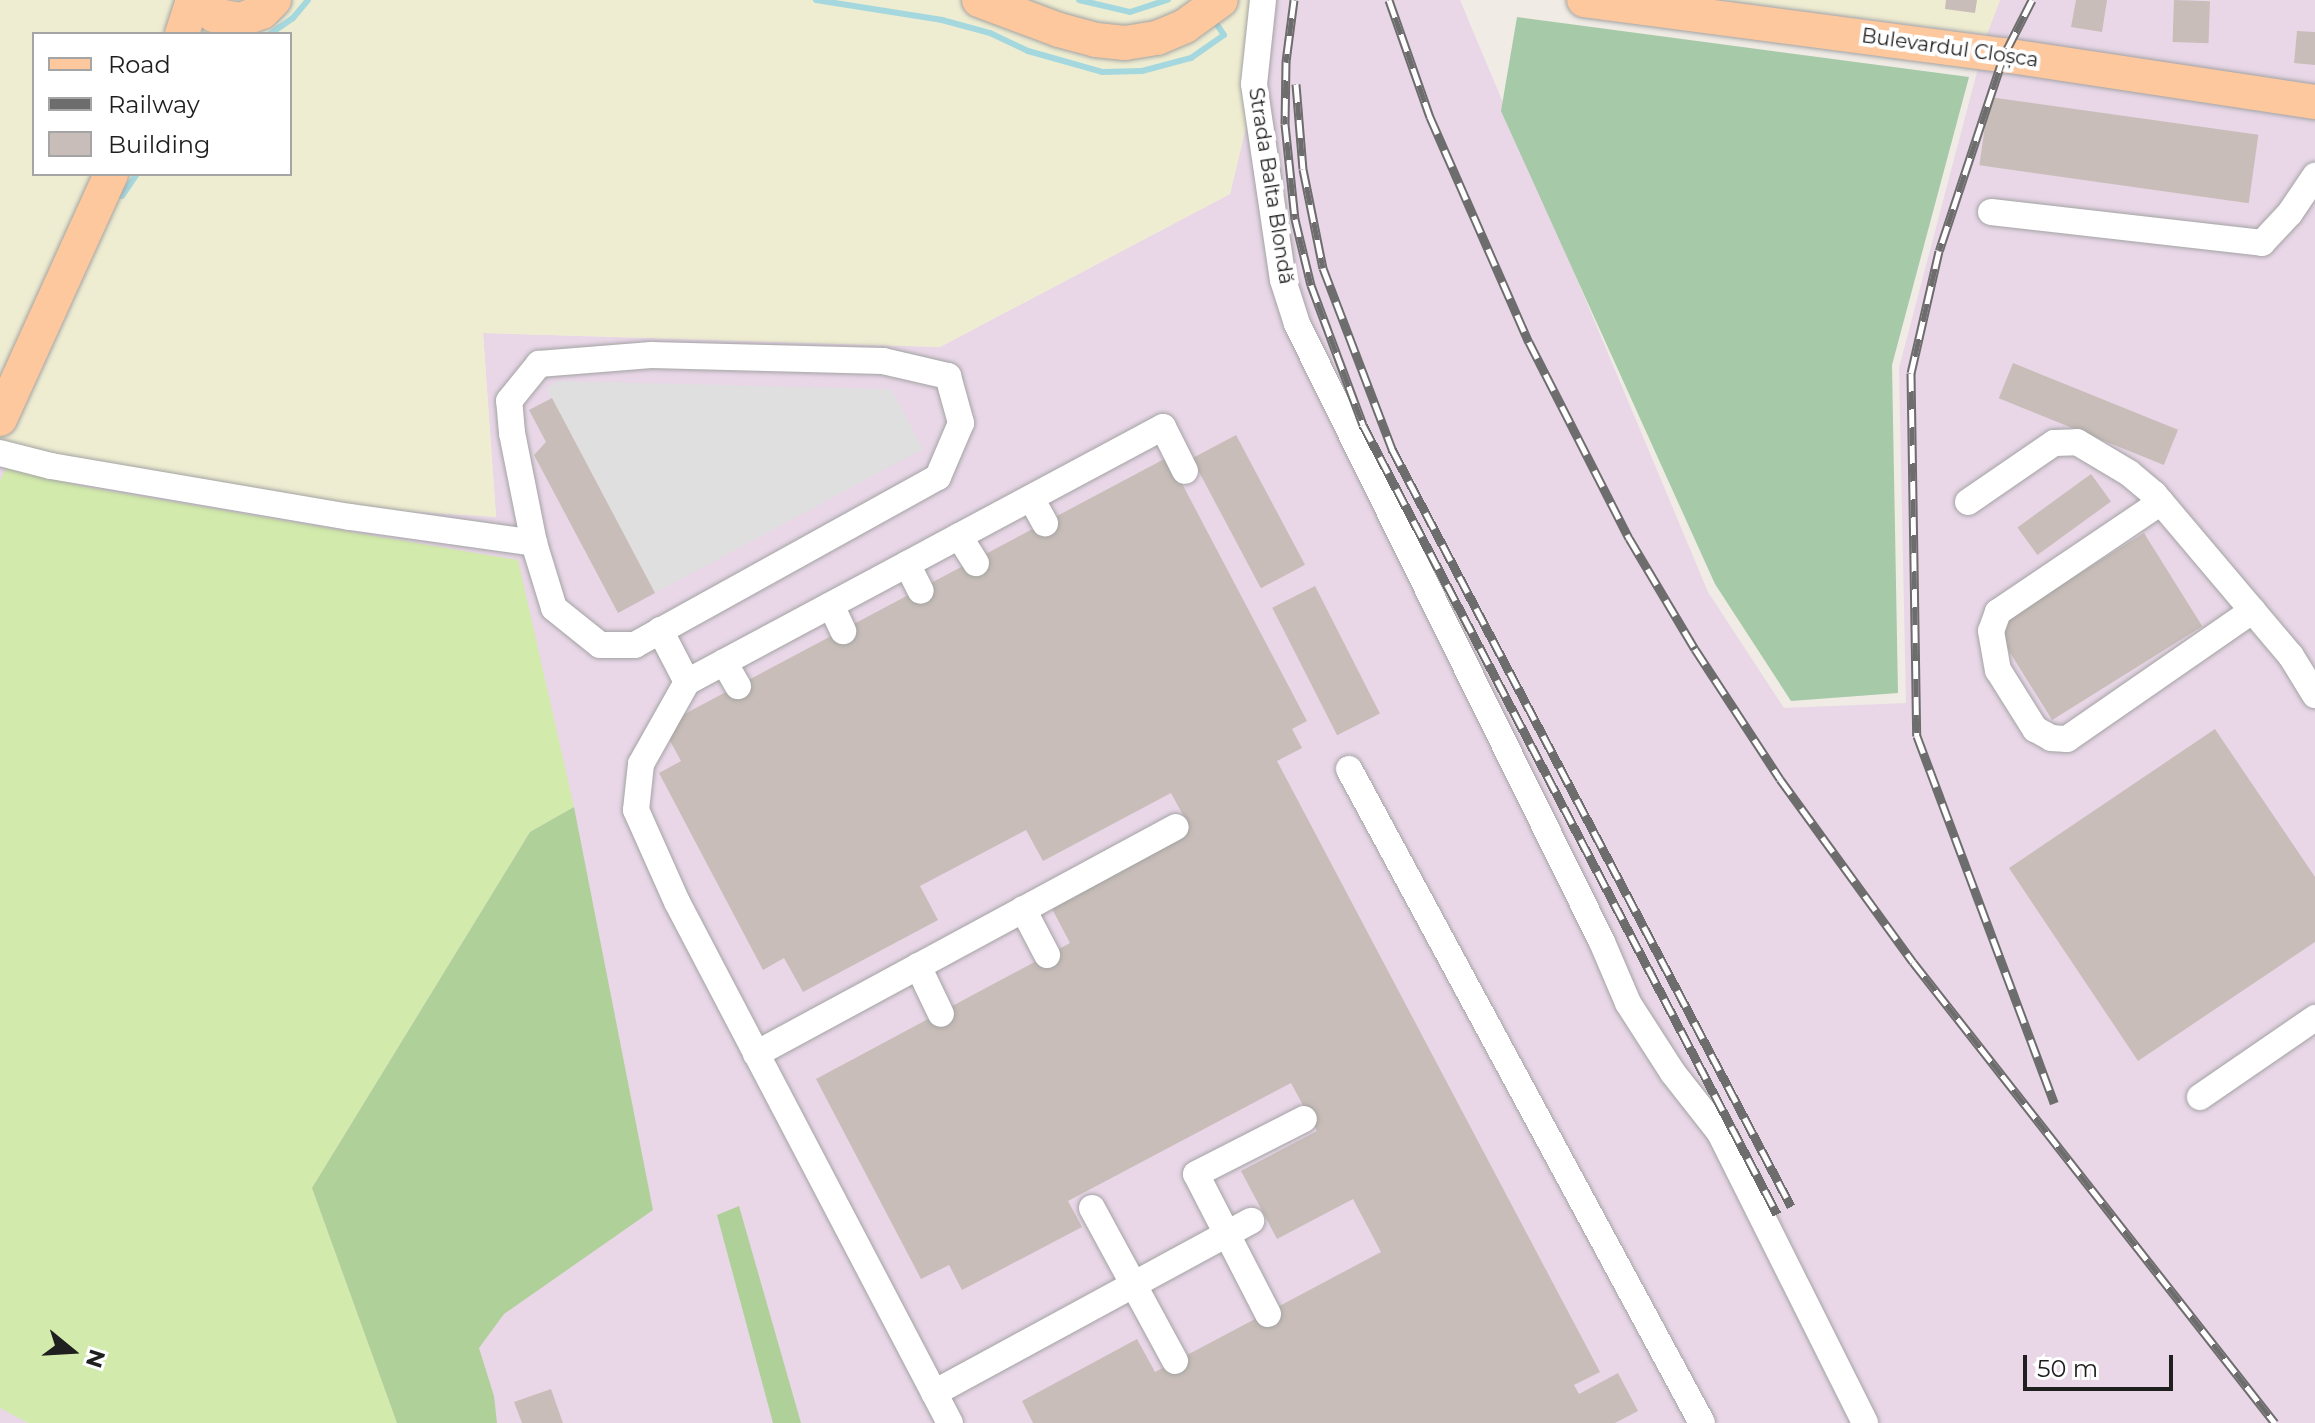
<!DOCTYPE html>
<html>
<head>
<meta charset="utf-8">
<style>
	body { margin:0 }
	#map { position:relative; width:2315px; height:1423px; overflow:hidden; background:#f0ebe5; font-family:Montserrat,sans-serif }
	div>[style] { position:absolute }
	.industrial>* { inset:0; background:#e9d7e8 }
	.farmland>* { inset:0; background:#efedd1 }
	.grass>* { inset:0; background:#d2eaab }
	.forest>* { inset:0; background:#b0d09a }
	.cemetery>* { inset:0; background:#a6c9a7 }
	.parking>* { inset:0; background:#dfdfdf }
	.stream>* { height:6px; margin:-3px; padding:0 3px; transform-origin:3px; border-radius:3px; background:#a5d8de }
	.building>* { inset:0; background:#c8bdb8; transform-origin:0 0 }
	.roads { filter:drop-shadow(0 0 2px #a3a3a3) drop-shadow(0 0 2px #a3a3a3) }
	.minor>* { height:26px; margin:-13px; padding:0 13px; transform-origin:13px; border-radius:13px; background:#fff }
	.major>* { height:34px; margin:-17px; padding:0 17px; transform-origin:17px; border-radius:17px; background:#fdc89e }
	.rail>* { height:9px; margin-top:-4.5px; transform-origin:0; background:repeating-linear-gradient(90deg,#fff 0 18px,#6d6d6d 0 36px); box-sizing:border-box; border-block:2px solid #6d6d6d }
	span { translate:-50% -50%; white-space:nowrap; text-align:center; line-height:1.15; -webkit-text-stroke:8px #fff; paint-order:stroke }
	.street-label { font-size:20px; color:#1f1f1f }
	.legend { position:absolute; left:32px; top:32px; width:260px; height:144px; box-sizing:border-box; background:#fff; border:2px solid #a5a5a5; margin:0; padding:10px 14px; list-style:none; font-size:24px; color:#1f1f1f }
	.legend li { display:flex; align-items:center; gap:16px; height:40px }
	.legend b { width:40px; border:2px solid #a5a5a5 }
	.north { position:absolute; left:32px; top:1311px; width:80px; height:80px; -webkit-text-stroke:6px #fff; paint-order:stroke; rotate:108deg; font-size:22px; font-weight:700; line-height:32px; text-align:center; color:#1f1f1f }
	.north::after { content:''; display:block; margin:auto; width:28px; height:36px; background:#1f1f1f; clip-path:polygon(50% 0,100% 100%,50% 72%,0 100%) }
	.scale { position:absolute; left:2023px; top:1355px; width:150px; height:36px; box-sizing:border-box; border:4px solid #1f1f1f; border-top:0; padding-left:10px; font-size:24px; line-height:28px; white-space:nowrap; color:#1f1f1f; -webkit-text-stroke:6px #fff; paint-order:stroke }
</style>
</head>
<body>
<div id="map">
	<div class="industrial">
		<i style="clip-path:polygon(1276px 0,1460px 0,1708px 592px,1784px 708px,1906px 703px,1899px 368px,1987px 34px,2000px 0,2315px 0,2315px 1423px,0 1423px,0 452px,496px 517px,483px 333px,940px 347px,1230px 194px)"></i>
	</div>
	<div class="farmland">
		<i style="clip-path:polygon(evenodd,0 0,1276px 0,1276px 2px,1230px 194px,940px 347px,483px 333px,496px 517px,273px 503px,0 452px,0 0,34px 34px,290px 34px,290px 174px,34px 174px,34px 34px)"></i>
		<i style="clip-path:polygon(1720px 0,2000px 0,1987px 34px)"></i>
	</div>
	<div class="grass">
		<i style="clip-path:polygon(7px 466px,80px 486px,518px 560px,574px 807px,530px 832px,312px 1188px,397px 1423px,28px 1423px,0 1408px,0 481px)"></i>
	</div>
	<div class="forest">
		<i style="clip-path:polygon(574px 807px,653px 1210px,504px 1314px,479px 1348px,494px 1396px,497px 1423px,397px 1423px,312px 1188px,530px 832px)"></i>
		<i style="clip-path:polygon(739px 1206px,801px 1423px,773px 1423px,717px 1215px)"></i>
	</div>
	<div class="cemetery">
		<i style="clip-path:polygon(1517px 17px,1969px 77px,1892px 365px,1898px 693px,1791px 701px,1715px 584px,1501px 111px)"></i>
	</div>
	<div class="parking">
		<i style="clip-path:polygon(558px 381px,891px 389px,923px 449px,655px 593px,546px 388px)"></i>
	</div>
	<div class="stream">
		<i style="left:816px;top:0;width:128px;rotate:9deg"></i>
		<i style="left:942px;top:20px;width:50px;rotate:15.2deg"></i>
		<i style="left:990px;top:33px;width:42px;rotate:25.3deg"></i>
		<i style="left:1028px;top:51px;width:77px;rotate:15.8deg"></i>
		<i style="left:1102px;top:72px;width:40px;rotate:-1.4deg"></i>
		<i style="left:1142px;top:71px;width:51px;rotate:-14.9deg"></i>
		<i style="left:1191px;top:58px;width:40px;rotate:-34.9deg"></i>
		<i style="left:1224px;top:35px;width:11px;rotate:-124deg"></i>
		<i style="left:1079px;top:0;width:52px;rotate:13.2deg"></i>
		<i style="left:1130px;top:12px;width:40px;rotate:-18deg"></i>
		<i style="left:270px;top:34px;width:28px;rotate:-35deg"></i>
		<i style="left:293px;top:18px;width:23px;rotate:-50deg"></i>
		<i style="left:122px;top:196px;width:27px;rotate:-56deg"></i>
	</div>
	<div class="building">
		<i style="clip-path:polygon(1946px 0,1977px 0,1975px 13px,1945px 9px)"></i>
		<i style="clip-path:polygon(2076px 0,2107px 0,2102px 32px,2071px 27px)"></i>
		<i style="left:2174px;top:0;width:36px;height:42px;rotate:2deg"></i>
		<i style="clip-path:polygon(2297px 31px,2315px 32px,2315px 65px,2294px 63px)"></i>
		<i style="left:1989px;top:97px;width:272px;height:69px;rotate:8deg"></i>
		<i style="left:2013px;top:363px;width:178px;height:38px;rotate:22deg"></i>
		<i style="clip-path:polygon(552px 398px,655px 593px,618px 613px,534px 455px,546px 442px,529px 410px)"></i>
		<i style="left:1236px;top:435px;width:147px;height:50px;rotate:62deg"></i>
		<i style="clip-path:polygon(1168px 457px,1307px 721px,1292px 729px,1302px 748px,1277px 761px,1600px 1372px,1574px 1385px,1579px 1394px,1618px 1373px,1638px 1411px,1615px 1423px,1033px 1423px,1022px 1401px,1137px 1339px,1155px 1372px,1381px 1252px,1353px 1199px,1277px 1239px,1241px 1171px,1317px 1131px,1291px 1083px,1068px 1201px,1082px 1227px,962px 1290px,949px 1265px,921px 1279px,816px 1079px,1070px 943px,1049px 903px,1190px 828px,1171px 793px,1043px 861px,1026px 830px,920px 886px,938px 920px,803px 992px,784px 958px,763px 970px,659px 773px,681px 761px,662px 726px)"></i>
		<i style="left:2091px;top:474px;width:34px;height:91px;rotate:54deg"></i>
		<i style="left:2144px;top:533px;width:110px;height:177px;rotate:58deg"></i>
		<i style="left:1315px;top:586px;width:143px;height:48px;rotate:63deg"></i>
		<i style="clip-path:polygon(2215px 729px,2315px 877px,2315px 942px,2138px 1061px,2009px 868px)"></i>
		<i style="clip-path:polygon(551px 1389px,563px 1423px,522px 1423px,514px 1402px)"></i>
	</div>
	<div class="roads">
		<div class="minor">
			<i style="left:1263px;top:0;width:84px;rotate:96.1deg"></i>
			<i style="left:1254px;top:84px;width:198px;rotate:81.6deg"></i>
			<i style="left:1283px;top:280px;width:46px;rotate:72.3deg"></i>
			<i style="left:1297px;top:324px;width:689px;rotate:63.73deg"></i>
			<i style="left:1602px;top:942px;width:66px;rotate:66.9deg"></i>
			<i style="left:1628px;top:1003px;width:83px;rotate:57.3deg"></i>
			<i style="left:1673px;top:1073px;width:76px;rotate:51.9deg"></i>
			<i style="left:1720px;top:1133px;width:324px;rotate:63.4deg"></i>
			<i style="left:1991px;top:212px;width:273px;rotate:6.5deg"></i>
			<i style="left:2262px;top:243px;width:41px;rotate:-47deg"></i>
			<i style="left:2290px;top:213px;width:45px;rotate:-56deg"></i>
			<i style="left:651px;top:355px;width:232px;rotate:1.5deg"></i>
			<i style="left:883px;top:361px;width:67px;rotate:13deg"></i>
			<i style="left:948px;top:376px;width:49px;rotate:74.5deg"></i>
			<i style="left:961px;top:423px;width:59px;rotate:113.1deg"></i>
			<i style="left:938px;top:477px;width:346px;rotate:151deg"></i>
			<i style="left:635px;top:645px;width:35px;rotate:180deg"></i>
			<i style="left:600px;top:645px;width:59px;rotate:-141.2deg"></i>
			<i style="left:554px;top:608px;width:68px;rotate:-107.1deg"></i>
			<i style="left:534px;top:543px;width:112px;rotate:-101.3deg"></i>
			<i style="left:512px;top:433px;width:32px;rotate:-95deg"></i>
			<i style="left:509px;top:401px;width:48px;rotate:-51deg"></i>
			<i style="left:539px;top:364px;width:112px;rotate:-4.6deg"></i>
			<i style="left:0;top:453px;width:53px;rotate:14.3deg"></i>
			<i style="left:51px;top:466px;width:303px;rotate:9.7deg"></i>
			<i style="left:350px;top:517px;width:186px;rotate:8deg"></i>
			<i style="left:1031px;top:498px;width:29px;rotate:61deg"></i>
			<i style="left:1968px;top:502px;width:104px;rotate:-34.5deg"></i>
			<i style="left:2054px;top:443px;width:23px;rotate:-2deg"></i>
			<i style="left:2077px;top:442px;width:61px;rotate:30.8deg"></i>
			<i style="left:2129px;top:473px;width:33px;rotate:40deg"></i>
			<i style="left:2154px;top:494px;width:212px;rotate:49.8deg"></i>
			<i style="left:2291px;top:656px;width:46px;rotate:58.4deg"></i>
			<i style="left:2161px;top:502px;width:197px;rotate:146deg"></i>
			<i style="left:1998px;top:612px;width:20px;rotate:110deg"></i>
			<i style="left:1991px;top:631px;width:40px;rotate:80deg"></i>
			<i style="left:1998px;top:670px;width:70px;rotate:57.9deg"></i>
			<i style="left:2035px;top:729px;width:18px;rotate:29deg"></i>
			<i style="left:2051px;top:738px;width:16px;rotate:4deg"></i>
			<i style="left:2067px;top:739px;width:226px;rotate:-34.7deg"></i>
			<i style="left:959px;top:536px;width:32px;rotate:58deg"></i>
			<i style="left:907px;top:564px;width:30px;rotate:63deg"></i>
			<i style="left:831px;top:605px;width:29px;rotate:65deg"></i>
			<i style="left:660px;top:630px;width:59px;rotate:62.6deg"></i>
			<i style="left:687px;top:682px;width:94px;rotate:119.3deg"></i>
			<i style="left:641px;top:764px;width:46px;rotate:96.2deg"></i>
			<i style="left:636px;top:810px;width:101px;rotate:66deg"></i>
			<i style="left:677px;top:902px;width:588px;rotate:62.35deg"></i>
			<i style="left:724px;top:662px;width:28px;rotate:60deg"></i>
			<i style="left:687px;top:682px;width:540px;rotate:-28.18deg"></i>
			<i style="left:1163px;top:427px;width:49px;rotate:63.4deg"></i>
			<i style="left:1349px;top:769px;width:743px;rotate:61.64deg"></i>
			<i style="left:1023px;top:909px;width:52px;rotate:62.4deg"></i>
			<i style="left:918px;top:966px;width:53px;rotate:64.4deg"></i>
			<i style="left:756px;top:1054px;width:477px;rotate:-28.4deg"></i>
			<i style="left:2200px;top:1097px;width:140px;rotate:-34.5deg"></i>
			<i style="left:1092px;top:1208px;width:174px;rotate:61.5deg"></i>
			<i style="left:1268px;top:1314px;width:157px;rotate:-117.2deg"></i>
			<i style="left:1196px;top:1174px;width:121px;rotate:-27deg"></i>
			<i style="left:934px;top:1393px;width:361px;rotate:-28.5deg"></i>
		</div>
		<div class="major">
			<i style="left:198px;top:0;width:22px;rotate:43deg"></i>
			<i style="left:214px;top:15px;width:26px;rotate:11deg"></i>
			<i style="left:240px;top:20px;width:23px;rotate:-20deg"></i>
			<i style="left:262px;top:12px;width:17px;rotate:-45deg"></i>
			<i style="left:979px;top:0;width:85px;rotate:20.6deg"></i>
			<i style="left:1059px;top:30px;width:38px;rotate:15deg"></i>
			<i style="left:1096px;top:40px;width:29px;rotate:6deg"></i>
			<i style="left:1125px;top:43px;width:32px;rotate:-9deg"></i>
			<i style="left:1157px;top:38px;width:30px;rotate:-23deg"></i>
			<i style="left:1185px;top:26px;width:44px;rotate:-35.8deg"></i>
			<i style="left:1584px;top:0;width:424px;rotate:7.5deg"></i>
			<i style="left:2004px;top:55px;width:315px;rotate:8.6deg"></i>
			<i style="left:182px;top:34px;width:36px;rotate:-72deg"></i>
			<i style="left:0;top:419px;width:269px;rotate:-65.6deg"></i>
		</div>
	</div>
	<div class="rail">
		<i style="left:1294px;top:0;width:63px;rotate:97.4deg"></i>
		<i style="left:1286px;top:62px;width:62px;rotate:90.9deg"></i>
		<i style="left:1285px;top:124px;width:96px;rotate:84deg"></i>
		<i style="left:1295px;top:219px;width:68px;rotate:76.4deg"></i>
		<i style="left:1311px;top:285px;width:149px;rotate:69.6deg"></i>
		<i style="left:1363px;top:425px;width:891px;rotate:62.31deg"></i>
		<i style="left:1389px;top:0;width:124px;rotate:70.7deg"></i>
		<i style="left:1430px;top:117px;width:246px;rotate:66.3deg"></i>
		<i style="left:1529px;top:342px;width:220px;rotate:63deg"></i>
		<i style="left:1629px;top:538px;width:129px;rotate:59.3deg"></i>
		<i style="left:1695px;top:649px;width:155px;rotate:56.8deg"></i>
		<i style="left:1780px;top:779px;width:226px;rotate:54deg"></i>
		<i style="left:1913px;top:962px;width:586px;rotate:51.86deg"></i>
		<i style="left:2032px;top:0;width:62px;rotate:117deg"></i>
		<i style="left:2004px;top:55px;width:206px;rotate:108.3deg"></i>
		<i style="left:1939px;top:251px;width:125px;rotate:102.9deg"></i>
		<i style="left:1911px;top:373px;width:363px;rotate:89.1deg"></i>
		<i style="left:1917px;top:736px;width:392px;rotate:69.5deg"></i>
		<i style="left:1296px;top:84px;width:85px;rotate:85.3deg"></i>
		<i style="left:1303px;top:169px;width:101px;rotate:78.6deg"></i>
		<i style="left:1323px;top:268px;width:194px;rotate:69.1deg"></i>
		<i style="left:1392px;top:449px;width:856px;rotate:62.21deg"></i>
	</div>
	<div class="street-label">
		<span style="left:1950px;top:48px;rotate:8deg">Bulevardul Cloșca</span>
		<span style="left:1271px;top:186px;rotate:81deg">Strada Balta Blondă</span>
	</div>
	<ul class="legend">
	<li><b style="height:10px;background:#fdc89e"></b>Road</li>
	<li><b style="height:10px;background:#6d6d6d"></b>Railway</li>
	<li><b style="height:22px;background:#c8bdb8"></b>Building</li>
	</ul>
	<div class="north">N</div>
	<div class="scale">50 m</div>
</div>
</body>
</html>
